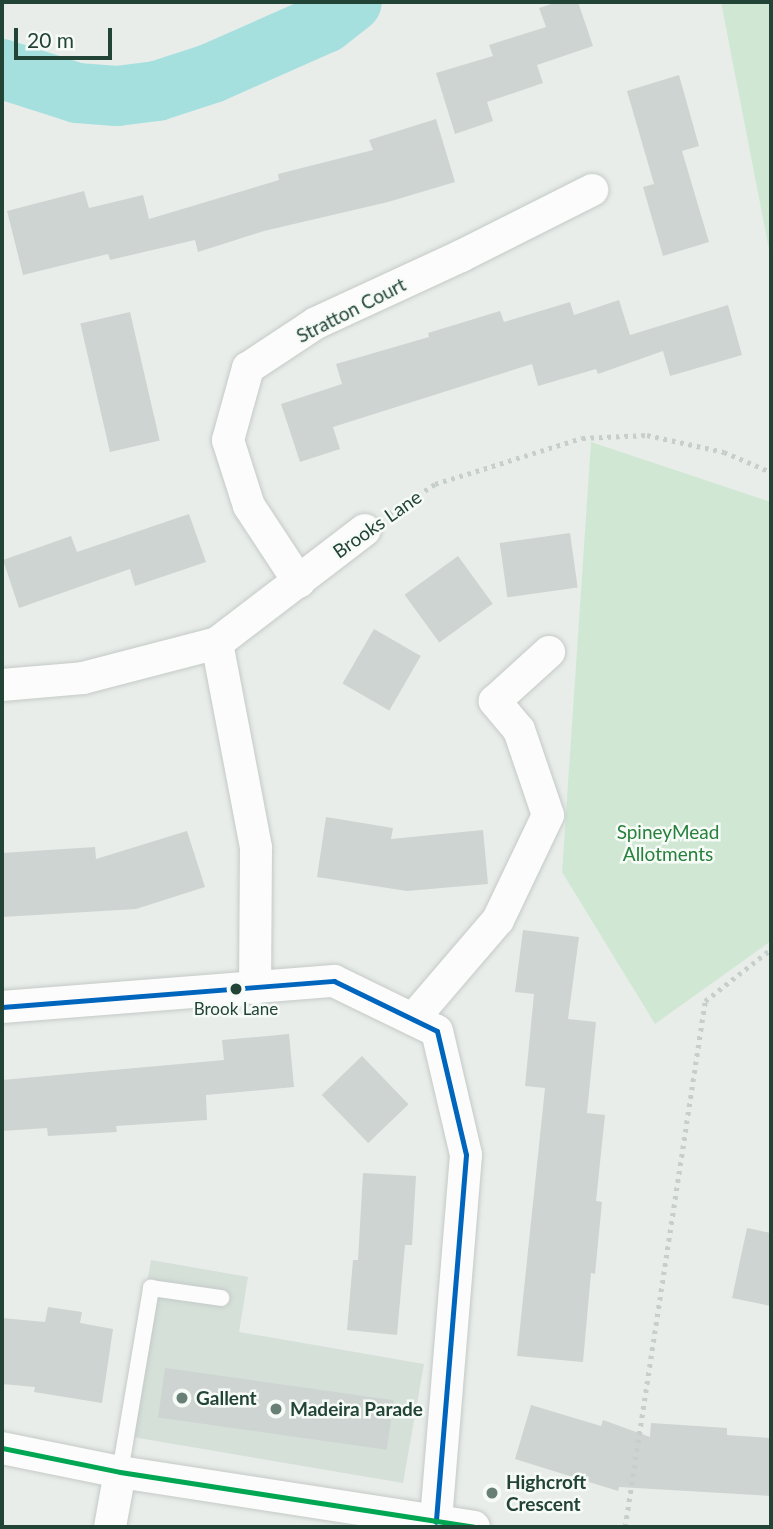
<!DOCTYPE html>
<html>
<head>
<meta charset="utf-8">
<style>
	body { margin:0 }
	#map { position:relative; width:773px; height:1529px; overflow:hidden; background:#e8edea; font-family:Lato,sans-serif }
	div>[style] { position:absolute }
	.built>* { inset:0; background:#d5e0d9 }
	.green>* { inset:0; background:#d0e8d3 }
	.river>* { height:60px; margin:-30px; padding:0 30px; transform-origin:30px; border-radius:30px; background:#a5e0df }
	.building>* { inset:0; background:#ced4d1; transform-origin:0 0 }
	.path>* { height:4.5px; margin-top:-2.25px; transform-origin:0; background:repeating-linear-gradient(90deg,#c6cfcb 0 3.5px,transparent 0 8.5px) }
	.roads { filter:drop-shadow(0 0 2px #c5cac7) drop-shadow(0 0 2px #c5cac7) }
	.lane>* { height:16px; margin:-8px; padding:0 8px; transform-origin:8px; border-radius:8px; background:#fcfcfc }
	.street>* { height:32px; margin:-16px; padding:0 16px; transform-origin:16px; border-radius:16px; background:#fcfcfc }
	.bus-1>* { height:5px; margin:-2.5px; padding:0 2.5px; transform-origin:2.5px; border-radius:2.5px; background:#0065bd }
	.bus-2>* { height:5px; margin:-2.5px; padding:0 2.5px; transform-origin:2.5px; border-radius:2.5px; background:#00a651 }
	.dots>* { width:19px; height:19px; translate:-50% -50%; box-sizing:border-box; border:4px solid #f7fbf8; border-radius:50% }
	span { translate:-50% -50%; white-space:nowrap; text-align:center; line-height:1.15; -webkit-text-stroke:5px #f7fbf8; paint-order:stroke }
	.bus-label { font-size:17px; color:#224436 }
	.street-label { font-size:19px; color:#224436 }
	.park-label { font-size:19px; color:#27803b }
	.poi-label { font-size:19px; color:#224436; font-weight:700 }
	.left { translate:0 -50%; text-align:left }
	.frame { position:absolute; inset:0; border:4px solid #224436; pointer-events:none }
	.scale { position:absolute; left:14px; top:28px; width:98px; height:32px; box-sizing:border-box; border:4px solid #224436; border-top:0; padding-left:9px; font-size:21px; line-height:24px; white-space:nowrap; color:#224436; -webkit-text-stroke:5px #f7fbf8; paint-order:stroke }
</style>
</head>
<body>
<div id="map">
	<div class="built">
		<i style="clip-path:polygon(151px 1260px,248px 1277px,239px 1332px,424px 1364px,403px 1483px,121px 1435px)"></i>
	</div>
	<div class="green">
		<i style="clip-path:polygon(721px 2px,771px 2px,771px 260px)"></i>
		<i style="clip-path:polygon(591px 442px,771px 502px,771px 941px,655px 1024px,562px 872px)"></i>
	</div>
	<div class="river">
		<i style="left:2px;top:69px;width:79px;rotate:17.7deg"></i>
		<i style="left:77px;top:93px;width:40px;rotate:4.3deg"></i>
		<i style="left:117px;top:96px;width:40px;rotate:-7.1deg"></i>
		<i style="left:157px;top:91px;width:58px;rotate:-18.1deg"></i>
		<i style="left:212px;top:73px;width:124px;rotate:-23.9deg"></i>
		<i style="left:325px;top:23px;width:34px;rotate:-38deg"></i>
	</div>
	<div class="building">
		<i style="clip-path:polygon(558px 2px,578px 2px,593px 46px,537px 65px,543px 83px,487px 102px,493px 121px,455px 134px,436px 73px,493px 56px,489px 45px,546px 27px,539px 8px)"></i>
		<i style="clip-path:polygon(679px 75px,699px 146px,682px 151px,709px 242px,663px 256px,643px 187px,654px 184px,627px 91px)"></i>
		<i style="clip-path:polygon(436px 119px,455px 182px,388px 202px,264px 231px,198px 252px,195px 240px,110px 260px,108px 254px,23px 275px,7px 211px,84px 191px,89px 208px,143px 195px,149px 219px,279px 180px,278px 174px,373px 150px,369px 140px)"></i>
		<i style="clip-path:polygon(619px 300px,630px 335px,728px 305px,742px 355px,670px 376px,663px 351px,598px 374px,596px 369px,538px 386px,532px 364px,333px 427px,340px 449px,300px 462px,281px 404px,342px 384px,336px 364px,429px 337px,428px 333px,500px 311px,504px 322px,570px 302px,574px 315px)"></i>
		<i style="left:130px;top:312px;width:132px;height:51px;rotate:77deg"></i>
		<i style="clip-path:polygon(189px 514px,206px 562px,135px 586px,130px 569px,19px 608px,3px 560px,71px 536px,77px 552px)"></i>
		<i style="left:570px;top:533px;width:55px;height:71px;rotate:82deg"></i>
		<i style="left:458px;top:556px;width:59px;height:66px;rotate:54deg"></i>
		<i style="left:374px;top:629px;width:54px;height:63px;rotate:30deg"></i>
		<i style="clip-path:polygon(326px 817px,393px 828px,391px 839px,483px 830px,488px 884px,407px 891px,317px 877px)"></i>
		<i style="clip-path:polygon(187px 831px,205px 887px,136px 909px,2px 917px,2px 853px,95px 847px,96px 859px)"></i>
		<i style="clip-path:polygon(523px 930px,579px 937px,568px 1019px,596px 1022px,587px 1113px,605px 1115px,596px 1201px,602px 1202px,595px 1274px,591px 1273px,583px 1362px,517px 1356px,545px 1088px,525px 1086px,534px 994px,515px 992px)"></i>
		<i style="clip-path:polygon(289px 1034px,294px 1087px,206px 1095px,207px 1120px,116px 1126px,117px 1132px,48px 1136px,47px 1128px,2px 1131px,2px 1080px,224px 1060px,222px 1040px)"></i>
		<i style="left:362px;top:1056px;width:67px;height:56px;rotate:46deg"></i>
		<i style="clip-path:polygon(363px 1173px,416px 1176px,412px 1245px,405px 1245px,397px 1335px,347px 1330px,353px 1260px,358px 1260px)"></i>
		<i style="clip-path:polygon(747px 1228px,771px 1233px,771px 1306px,732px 1298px)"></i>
		<i style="clip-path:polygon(48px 1307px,82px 1312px,80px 1323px,113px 1329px,102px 1403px,34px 1392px,35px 1387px,2px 1384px,2px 1318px,45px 1322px)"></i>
		<i style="left:165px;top:1368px;width:231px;height:50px;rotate:8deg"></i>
		<i style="clip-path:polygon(531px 1405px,601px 1426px,603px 1420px,650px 1437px,651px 1423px,727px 1428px,727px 1435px,771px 1438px,771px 1496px,619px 1487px,618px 1491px,515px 1459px)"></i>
	</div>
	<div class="path">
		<i style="left:389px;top:514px;width:55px;rotate:-33.1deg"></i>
		<i style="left:435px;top:484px;width:154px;rotate:-17.4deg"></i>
		<i style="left:582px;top:438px;width:65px;rotate:-2.6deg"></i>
		<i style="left:647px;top:435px;width:79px;rotate:12.4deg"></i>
		<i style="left:724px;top:452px;width:51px;rotate:23.1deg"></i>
		<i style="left:625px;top:1527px;width:532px;rotate:-81.35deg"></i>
		<i style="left:705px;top:1001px;width:84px;rotate:-38.2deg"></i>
	</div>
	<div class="roads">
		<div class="lane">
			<i style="left:120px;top:1472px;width:187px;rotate:-80.4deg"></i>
			<i style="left:151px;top:1288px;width:71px;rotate:8.1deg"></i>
		</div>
		<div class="street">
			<i style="left:299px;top:582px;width:91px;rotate:-123.3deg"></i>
			<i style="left:249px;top:506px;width:69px;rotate:-107.7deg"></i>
			<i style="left:228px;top:440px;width:75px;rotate:-74.5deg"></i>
			<i style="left:248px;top:368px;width:82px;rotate:-33.5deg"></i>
			<i style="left:316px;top:323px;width:160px;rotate:-24.8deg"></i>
			<i style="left:461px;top:256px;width:147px;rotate:-26.7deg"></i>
			<i style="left:217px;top:643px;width:209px;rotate:79.2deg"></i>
			<i style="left:256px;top:848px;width:140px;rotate:90.4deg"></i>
			<i style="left:2px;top:685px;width:81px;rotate:-4.9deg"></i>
			<i style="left:83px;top:678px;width:138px;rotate:-14.6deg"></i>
			<i style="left:217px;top:643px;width:186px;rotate:-37.4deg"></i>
			<i style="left:2px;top:1007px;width:333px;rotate:-4.5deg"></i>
			<i style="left:334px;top:981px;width:114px;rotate:25.9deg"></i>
			<i style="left:437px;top:1031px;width:127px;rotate:76.8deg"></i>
			<i style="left:466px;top:1155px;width:368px;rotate:94.7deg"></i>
			<i style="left:413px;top:1019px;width:130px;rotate:-49.4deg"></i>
			<i style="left:498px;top:920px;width:116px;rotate:-64.5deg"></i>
			<i style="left:548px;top:815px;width:90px;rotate:-108.8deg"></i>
			<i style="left:519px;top:730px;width:38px;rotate:-130deg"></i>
			<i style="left:495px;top:701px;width:73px;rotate:-42.2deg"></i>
			<i style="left:2px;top:1448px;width:120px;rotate:11.5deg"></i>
			<i style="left:120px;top:1472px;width:358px;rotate:8.8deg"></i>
			<i style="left:110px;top:1527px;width:56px;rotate:-79.7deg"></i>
		</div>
	</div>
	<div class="bus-1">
		<i style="left:2px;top:1007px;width:333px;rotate:-4.5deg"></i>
		<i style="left:334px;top:981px;width:114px;rotate:25.9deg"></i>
		<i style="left:437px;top:1031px;width:127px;rotate:76.8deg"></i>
		<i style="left:466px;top:1155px;width:368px;rotate:94.7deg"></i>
	</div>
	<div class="bus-2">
		<i style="left:2px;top:1448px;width:120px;rotate:11.5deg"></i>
		<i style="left:120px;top:1472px;width:358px;rotate:8.8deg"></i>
	</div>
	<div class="dots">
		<i style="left:236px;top:989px;background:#224436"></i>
		<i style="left:182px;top:1398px;background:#677f75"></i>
		<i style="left:276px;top:1409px;background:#677f75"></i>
		<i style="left:492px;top:1493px;background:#677f75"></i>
	</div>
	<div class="bus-label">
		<span style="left:236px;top:1009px">Brook Lane</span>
	</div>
	<div class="street-label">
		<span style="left:351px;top:310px;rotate:-27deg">Stratton Court</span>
		<span style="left:377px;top:524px;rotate:-35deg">Brooks Lane</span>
	</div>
	<div class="park-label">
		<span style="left:668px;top:843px">SpineyMead<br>Allotments</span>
	</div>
	<div class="poi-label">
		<span class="left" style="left:196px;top:1398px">Gallent</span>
		<span class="left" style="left:290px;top:1409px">Madeira Parade</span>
		<span class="left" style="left:506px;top:1493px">Highcroft<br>Crescent</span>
	</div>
	<div class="frame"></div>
	<div class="scale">20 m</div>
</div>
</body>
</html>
